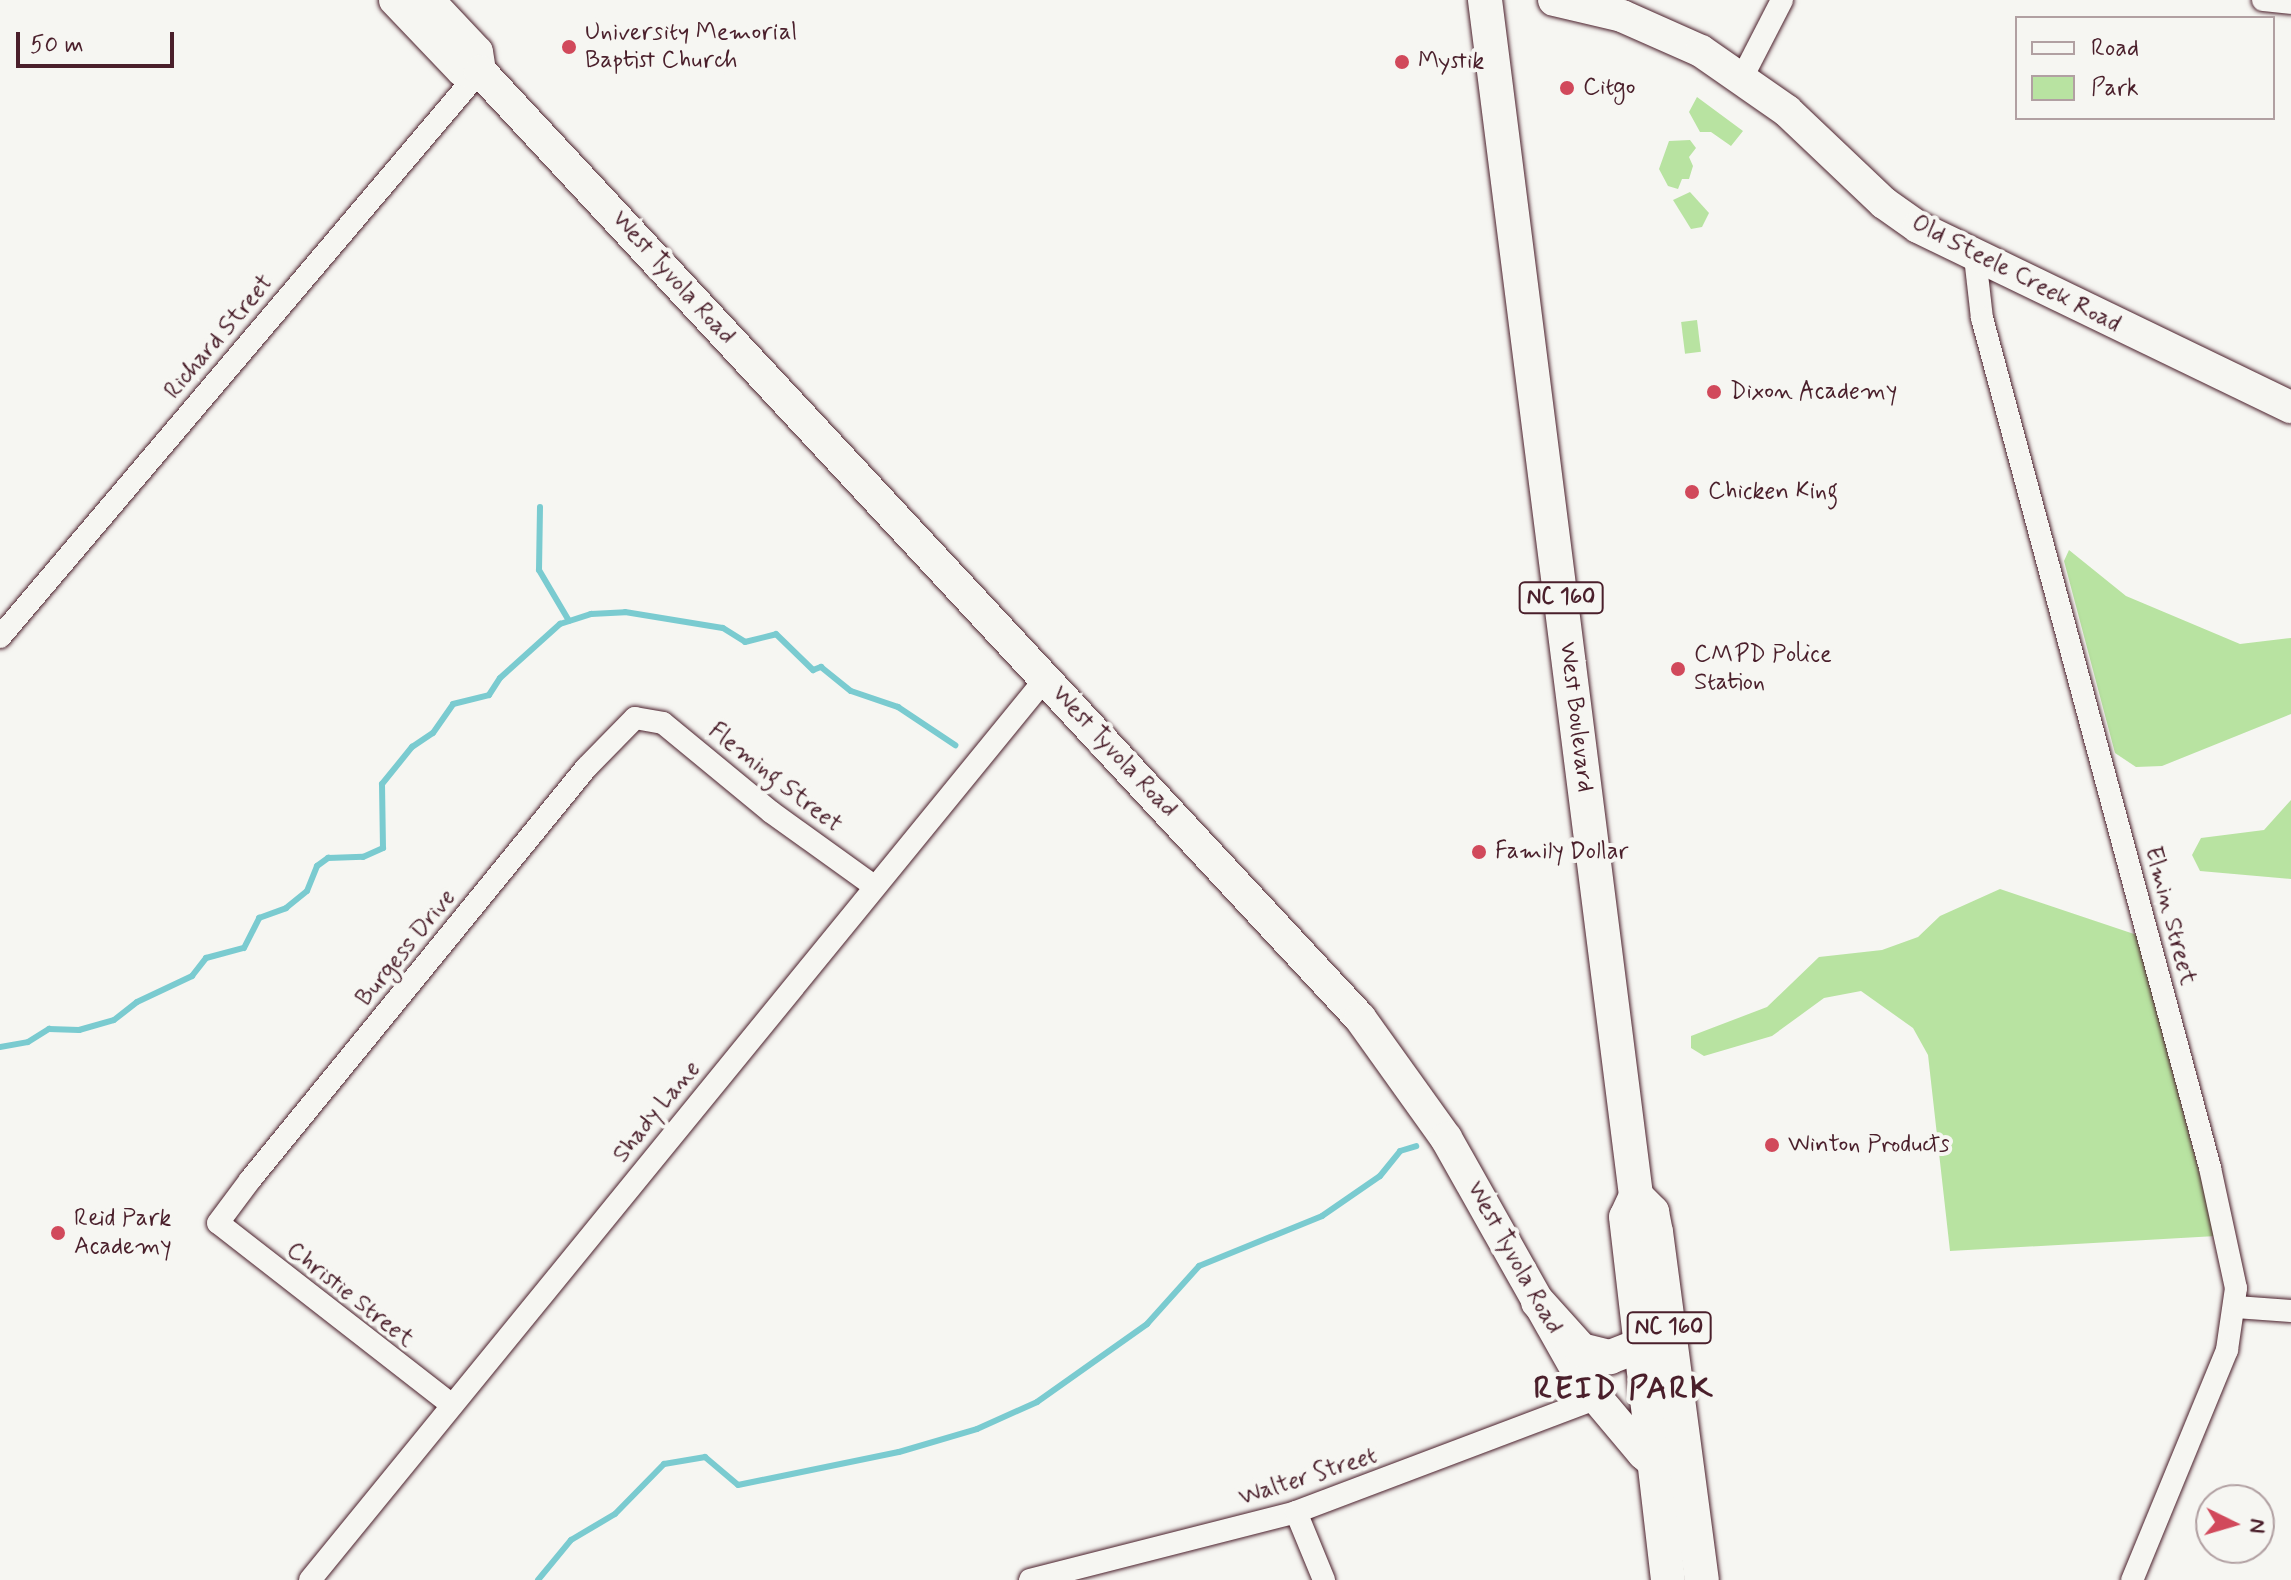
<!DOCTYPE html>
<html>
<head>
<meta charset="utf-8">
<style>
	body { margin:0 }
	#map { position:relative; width:2291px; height:1580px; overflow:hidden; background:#f6f6f2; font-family:Mynerve,sans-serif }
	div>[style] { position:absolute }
	.green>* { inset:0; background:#b8e3a1; transform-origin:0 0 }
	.stream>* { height:6px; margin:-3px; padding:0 3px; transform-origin:3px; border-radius:3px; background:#7acbd0 }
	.roads { filter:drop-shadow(0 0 2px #4a1f2b) drop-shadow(0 0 2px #4a1f2b) }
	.street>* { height:22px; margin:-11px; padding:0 11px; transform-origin:11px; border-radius:11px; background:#f6f6f2 }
	.secondary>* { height:32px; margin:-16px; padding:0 16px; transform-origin:16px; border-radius:16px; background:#f6f6f2 }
	.primary>* { height:34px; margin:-17px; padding:0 17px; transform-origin:17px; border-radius:17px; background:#f6f6f2 }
	.dots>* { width:22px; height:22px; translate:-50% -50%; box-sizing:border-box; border:4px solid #f6f6f2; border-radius:50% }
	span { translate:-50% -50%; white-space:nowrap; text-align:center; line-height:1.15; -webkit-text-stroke:8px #f6f6f2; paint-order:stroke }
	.shield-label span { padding:2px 6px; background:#f6f6f2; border:2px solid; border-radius:6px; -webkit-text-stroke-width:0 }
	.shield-label { font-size:22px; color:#4a1f2b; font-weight:700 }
	.poi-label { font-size:24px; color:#4a1f2b }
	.left { translate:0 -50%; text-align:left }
	.street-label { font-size:24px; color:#4a1f2b }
	.district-label { font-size:32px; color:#4a1f2b; font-weight:700; letter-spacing:2px }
	.legend { position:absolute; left:2015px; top:16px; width:260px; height:104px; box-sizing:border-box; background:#f6f6f2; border:2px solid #b1a0a2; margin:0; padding:10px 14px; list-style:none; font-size:24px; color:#4a1f2b }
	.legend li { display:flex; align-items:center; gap:16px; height:40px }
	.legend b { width:40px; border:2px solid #b1a0a2 }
	.north { position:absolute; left:2195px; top:1484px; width:80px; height:80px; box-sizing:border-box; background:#f6f6f2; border:2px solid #b1a0a2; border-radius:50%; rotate:95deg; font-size:22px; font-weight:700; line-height:32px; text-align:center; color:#4a1f2b }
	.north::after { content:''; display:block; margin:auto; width:28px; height:36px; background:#d1495b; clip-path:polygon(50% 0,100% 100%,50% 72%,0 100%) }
	.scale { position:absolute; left:16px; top:32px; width:158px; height:36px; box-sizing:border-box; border:4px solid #4a1f2b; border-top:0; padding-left:10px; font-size:24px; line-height:28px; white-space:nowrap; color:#4a1f2b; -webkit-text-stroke:6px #f6f6f2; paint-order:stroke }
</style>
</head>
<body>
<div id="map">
	<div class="green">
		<i style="clip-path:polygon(1697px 97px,1743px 131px,1731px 146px,1711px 132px,1700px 132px,1689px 112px)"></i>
		<i style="clip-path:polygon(1690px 140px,1696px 148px,1689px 157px,1693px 166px,1689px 179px,1682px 179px,1678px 189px,1668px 186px,1659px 169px,1669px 141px)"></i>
		<i style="clip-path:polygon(1690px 192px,1709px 213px,1702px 227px,1691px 229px,1673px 200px)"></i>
		<i style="left:1697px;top:320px;width:32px;height:16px;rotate:83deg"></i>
		<i style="clip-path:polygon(2069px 550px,2126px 596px,2240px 644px,2291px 638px,2291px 714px,2162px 766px,2136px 767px,2115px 753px,2064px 561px)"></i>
		<i style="clip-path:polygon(2291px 800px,2291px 879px,2200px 871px,2192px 855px,2201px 838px,2264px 830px)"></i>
		<i style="clip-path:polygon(2000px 889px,2137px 935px,2216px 1236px,1950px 1251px,1928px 1055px,1913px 1028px,1861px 991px,1824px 998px,1772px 1036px,1704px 1056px,1691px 1048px,1691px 1036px,1767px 1007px,1819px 957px,1882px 950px,1918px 937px,1940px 916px)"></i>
	</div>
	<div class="stream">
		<i style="left:540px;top:507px;width:63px;rotate:90.9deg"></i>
		<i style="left:539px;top:570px;width:59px;rotate:59.5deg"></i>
		<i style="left:0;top:1047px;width:28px;rotate:-10deg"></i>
		<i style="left:28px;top:1042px;width:25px;rotate:-32deg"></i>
		<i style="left:49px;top:1029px;width:30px;rotate:2deg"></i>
		<i style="left:79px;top:1030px;width:36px;rotate:-16deg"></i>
		<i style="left:114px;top:1020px;width:29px;rotate:-38deg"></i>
		<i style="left:137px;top:1002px;width:61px;rotate:-25.3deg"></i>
		<i style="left:192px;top:976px;width:23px;rotate:-52deg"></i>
		<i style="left:206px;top:958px;width:39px;rotate:-15deg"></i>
		<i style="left:244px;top:948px;width:34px;rotate:-63deg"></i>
		<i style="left:259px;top:918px;width:29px;rotate:-20deg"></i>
		<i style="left:286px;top:908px;width:27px;rotate:-39deg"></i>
		<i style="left:307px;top:891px;width:27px;rotate:-68deg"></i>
		<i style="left:317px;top:866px;width:14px;rotate:-36deg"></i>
		<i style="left:328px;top:858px;width:35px;rotate:-2deg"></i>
		<i style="left:363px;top:857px;width:22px;rotate:-24deg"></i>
		<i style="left:383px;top:848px;width:64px;rotate:-90.9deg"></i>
		<i style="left:382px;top:784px;width:48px;rotate:-51deg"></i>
		<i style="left:412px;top:747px;width:25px;rotate:-34deg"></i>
		<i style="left:433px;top:733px;width:35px;rotate:-55deg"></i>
		<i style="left:453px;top:704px;width:37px;rotate:-14deg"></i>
		<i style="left:489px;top:695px;width:20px;rotate:-57deg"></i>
		<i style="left:500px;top:678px;width:81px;rotate:-42deg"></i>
		<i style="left:560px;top:624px;width:33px;rotate:-18deg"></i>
		<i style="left:591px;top:614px;width:34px;rotate:-3deg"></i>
		<i style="left:625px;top:612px;width:99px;rotate:9.3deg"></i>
		<i style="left:723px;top:628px;width:26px;rotate:32deg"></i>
		<i style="left:745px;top:642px;width:32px;rotate:-14deg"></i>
		<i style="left:776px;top:634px;width:52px;rotate:44.2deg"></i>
		<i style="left:813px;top:670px;width:9px;rotate:-21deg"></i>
		<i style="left:821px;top:667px;width:38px;rotate:39deg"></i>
		<i style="left:851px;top:691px;width:50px;rotate:18.8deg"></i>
		<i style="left:898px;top:707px;width:69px;rotate:33.7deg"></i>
		<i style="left:538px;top:1580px;width:52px;rotate:-50.5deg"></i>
		<i style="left:571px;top:1540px;width:51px;rotate:-30.6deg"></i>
		<i style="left:615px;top:1514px;width:70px;rotate:-45.6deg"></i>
		<i style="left:664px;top:1464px;width:42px;rotate:-9.7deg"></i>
		<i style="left:705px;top:1457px;width:43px;rotate:40.3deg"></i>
		<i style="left:738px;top:1485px;width:164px;rotate:-11.6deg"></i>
		<i style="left:899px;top:1452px;width:81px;rotate:-16.4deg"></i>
		<i style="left:977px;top:1429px;width:66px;rotate:-24.2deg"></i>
		<i style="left:1037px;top:1402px;width:135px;rotate:-35.3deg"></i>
		<i style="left:1147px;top:1324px;width:78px;rotate:-48.1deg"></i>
		<i style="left:1199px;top:1266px;width:133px;rotate:-22.1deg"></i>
		<i style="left:1322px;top:1216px;width:70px;rotate:-34.6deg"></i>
		<i style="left:1380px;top:1176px;width:32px;rotate:-51deg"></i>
		<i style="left:1400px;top:1151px;width:17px;rotate:-17deg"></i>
	</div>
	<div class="roads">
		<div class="street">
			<i style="left:2263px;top:0;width:28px;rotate:6deg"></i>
			<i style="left:1743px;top:76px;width:85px;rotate:-62.8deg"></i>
			<i style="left:1975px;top:257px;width:61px;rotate:83.5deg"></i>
			<i style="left:1982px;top:318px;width:880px;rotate:74.98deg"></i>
			<i style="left:2210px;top:1168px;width:123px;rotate:77.8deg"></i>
			<i style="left:2236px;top:1288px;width:63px;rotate:98.3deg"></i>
			<i style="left:2227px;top:1350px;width:249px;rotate:112.4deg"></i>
			<i style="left:0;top:637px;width:742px;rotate:-49.7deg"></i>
			<i style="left:2236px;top:1307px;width:55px;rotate:4.2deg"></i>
			<i style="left:452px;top:1405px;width:296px;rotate:-142.1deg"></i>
			<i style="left:218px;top:1223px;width:54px;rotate:-53.3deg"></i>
			<i style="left:250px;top:1180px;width:532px;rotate:-50.8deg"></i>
			<i style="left:586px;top:768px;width:70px;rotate:-45.6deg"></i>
			<i style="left:635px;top:718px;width:28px;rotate:10deg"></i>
			<i style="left:663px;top:723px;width:140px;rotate:39.5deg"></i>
			<i style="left:771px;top:812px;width:127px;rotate:35.7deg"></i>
			<i style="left:1296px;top:1512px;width:74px;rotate:67.6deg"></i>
			<i style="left:310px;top:1580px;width:1164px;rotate:-50.79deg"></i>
			<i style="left:1030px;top:1580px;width:275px;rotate:-14.3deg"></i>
			<i style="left:1296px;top:1512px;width:320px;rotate:-20.7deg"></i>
		</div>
		<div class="secondary">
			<i style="left:395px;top:0;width:97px;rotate:46.3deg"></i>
			<i style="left:462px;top:70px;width:18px;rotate:3deg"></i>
			<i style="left:428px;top:0;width:71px;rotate:46.7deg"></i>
			<i style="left:477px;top:52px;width:19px;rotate:81deg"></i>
			<i style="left:480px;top:71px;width:1293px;rotate:47.1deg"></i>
			<i style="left:1360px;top:1018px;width:148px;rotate:54.4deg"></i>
			<i style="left:1446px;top:1138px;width:281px;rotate:60.6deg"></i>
			<i style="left:1584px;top:1383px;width:92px;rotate:49.9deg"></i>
			<i style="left:1643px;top:1453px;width:13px;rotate:42deg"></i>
			<i style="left:1653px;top:1462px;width:16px;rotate:7deg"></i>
			<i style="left:1554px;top:0;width:70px;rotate:13.2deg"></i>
			<i style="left:1622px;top:16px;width:86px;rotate:23.9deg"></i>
			<i style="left:1701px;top:51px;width:105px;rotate:34.9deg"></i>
			<i style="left:1787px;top:111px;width:134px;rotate:43.5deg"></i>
			<i style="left:1884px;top:203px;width:42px;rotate:35.2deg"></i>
			<i style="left:1918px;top:227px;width:414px;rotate:25.8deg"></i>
		</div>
		<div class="primary">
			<i style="left:1485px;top:0;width:1205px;rotate:82.8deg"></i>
			<i style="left:1636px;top:1196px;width:23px;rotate:115deg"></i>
			<i style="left:1626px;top:1217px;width:365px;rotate:83.4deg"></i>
			<i style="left:1636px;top:1196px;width:23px;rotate:45deg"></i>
			<i style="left:1652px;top:1212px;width:20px;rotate:79deg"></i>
			<i style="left:1656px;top:1232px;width:351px;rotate:82.5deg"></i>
			<i style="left:1538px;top:1302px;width:64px;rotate:48.1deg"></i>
			<i style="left:1581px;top:1350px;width:30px;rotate:14deg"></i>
			<i style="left:1610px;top:1357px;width:31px;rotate:-21deg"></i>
		</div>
	</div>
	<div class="dots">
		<i style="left:569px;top:47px;background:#d1495b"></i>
		<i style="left:1402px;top:62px;background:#d1495b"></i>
		<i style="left:1567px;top:88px;background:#d1495b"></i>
		<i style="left:1714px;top:392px;background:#d1495b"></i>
		<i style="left:1692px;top:492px;background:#d1495b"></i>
		<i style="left:1678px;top:669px;background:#d1495b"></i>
		<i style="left:1479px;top:852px;background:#d1495b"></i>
		<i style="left:1772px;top:1145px;background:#d1495b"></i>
		<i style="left:58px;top:1233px;background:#d1495b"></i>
	</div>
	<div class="shield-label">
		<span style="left:1561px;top:598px">NC 160</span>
		<span style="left:1669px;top:1328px">NC 160</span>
	</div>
	<div class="poi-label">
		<span class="left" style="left:585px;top:47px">University Memorial<br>Baptist Church</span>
		<span class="left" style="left:1418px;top:62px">Mystik</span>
		<span class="left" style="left:1583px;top:88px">Citgo</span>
		<span class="left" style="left:1730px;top:392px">Dixon Academy</span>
		<span class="left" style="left:1708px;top:492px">Chicken King</span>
		<span class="left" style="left:1694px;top:669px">CMPD Police<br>Station</span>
		<span class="left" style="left:1495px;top:852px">Family Dollar</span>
		<span class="left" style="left:1788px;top:1145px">Winton Products</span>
		<span class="left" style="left:74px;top:1233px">Reid Park<br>Academy</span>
	</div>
	<div class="street-label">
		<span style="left:2016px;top:274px;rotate:27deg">Old Steele Creek Road</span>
		<span style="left:673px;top:278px;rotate:48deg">West Tyvola Road</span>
		<span style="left:219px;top:337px;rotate:-50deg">Richard Street</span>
		<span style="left:1576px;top:717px;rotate:83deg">West Boulevard</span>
		<span style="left:1114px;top:752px;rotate:47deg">West Tyvola Road</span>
		<span style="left:775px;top:778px;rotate:38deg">Fleming Street</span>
		<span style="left:2170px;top:916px;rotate:75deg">Elmin Street</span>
		<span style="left:406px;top:948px;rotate:-51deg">Burgess Drive</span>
		<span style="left:657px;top:1112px;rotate:-51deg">Shady Lane</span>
		<span style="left:1514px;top:1258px;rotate:61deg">West Tyvola Road</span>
		<span style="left:350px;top:1295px;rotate:38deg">Christie Street</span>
		<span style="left:1308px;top:1477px;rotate:-18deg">Walter Street</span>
	</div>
	<div class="district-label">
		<span style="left:1624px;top:1389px">REID PARK</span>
	</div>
	<ul class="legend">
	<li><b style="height:10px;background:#f6f6f2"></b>Road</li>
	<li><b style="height:22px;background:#b8e3a1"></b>Park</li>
	</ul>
	<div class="north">N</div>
	<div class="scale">50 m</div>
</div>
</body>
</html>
